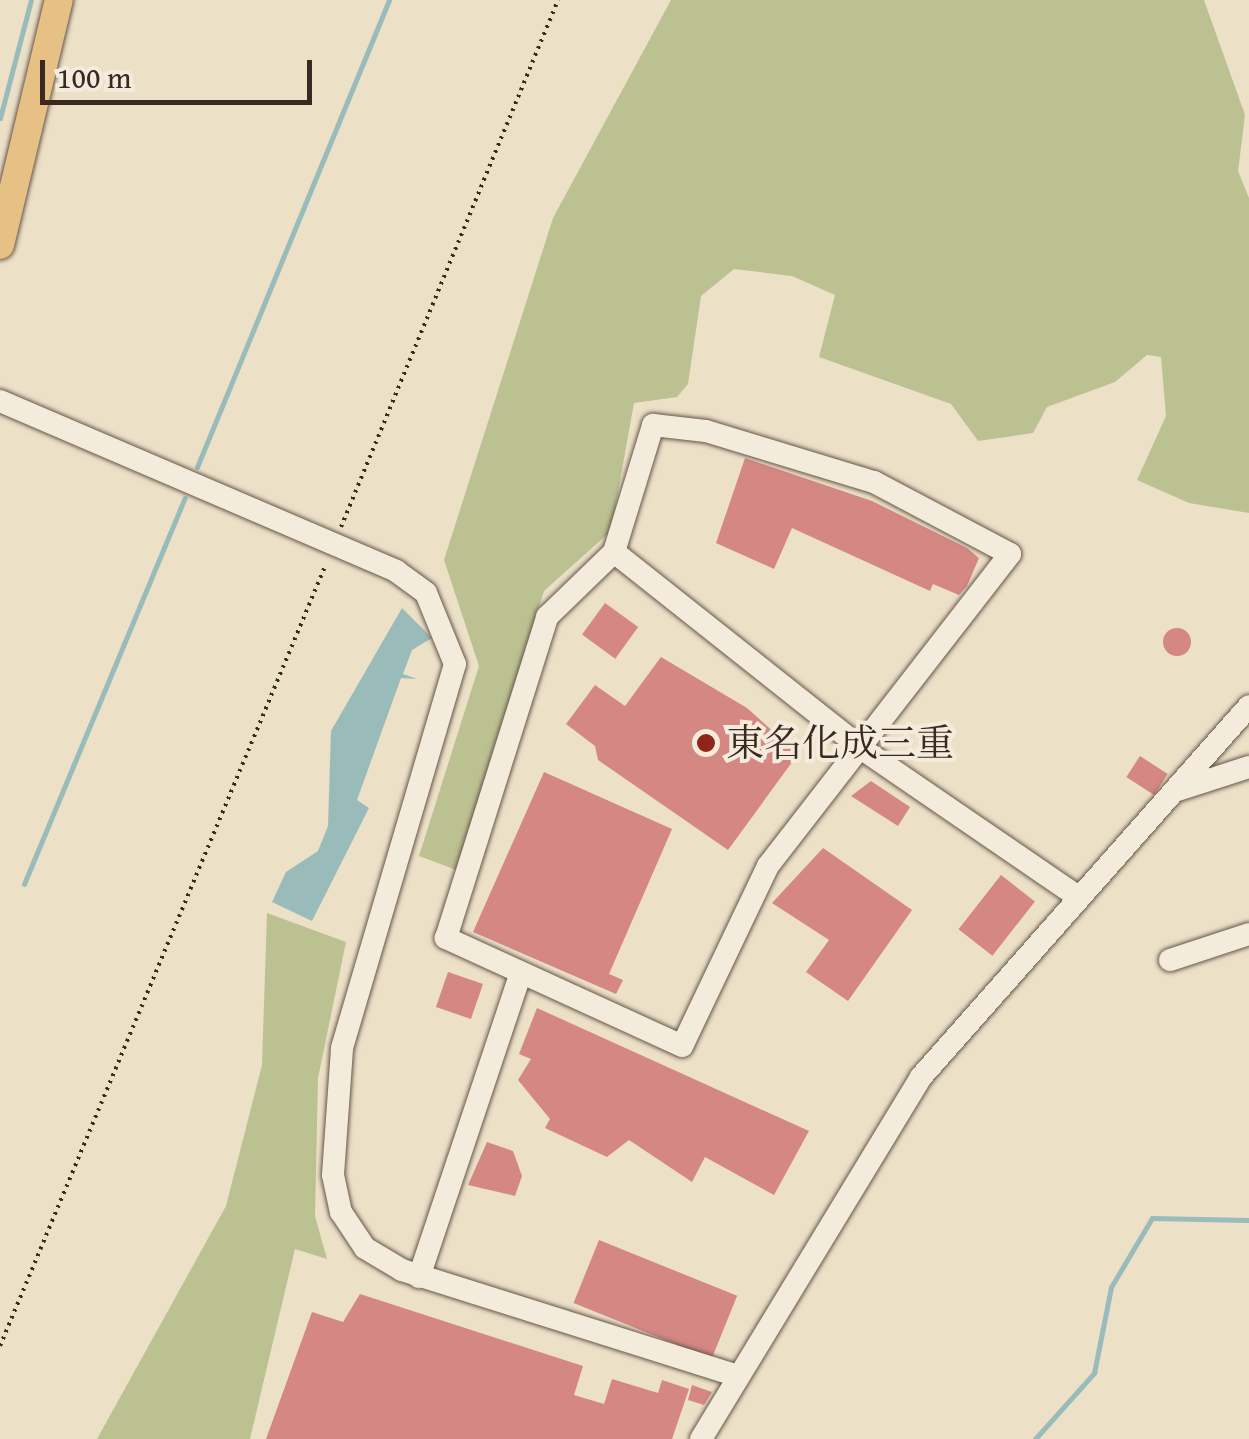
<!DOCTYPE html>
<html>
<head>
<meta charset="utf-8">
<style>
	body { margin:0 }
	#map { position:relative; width:1249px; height:1439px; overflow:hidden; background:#ece0c7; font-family:"Gentium Book Plus","Noto Serif JP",serif }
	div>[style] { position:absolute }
	.green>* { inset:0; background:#bcc192 }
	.water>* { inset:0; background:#99bcba }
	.stream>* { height:5px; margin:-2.5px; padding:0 2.5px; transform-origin:2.5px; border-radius:2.5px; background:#99bcba }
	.building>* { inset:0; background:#d48783; transform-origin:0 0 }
	.round { border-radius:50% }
	.path>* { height:4px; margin-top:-2px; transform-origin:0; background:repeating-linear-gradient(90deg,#3a2821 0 2.5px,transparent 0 7.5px) }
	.roads { filter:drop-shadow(0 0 2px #66564a) drop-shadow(0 0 2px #66564a) }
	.minor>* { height:22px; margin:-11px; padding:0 11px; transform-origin:11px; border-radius:11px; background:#f3ebdb }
	.major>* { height:28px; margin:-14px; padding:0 14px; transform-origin:14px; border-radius:14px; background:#e6c084 }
	.dots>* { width:28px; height:28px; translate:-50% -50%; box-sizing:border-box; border:5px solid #f3ebdb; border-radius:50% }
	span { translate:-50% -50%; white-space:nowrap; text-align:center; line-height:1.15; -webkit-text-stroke:8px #f3ebdb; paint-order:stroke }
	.poi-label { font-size:38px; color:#3a2821 }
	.left { translate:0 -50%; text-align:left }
	.scale { position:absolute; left:40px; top:60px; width:272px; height:45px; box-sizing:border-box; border:5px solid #3a2821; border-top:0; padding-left:12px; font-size:30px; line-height:35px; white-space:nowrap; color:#3a2821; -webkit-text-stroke:8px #f3ebdb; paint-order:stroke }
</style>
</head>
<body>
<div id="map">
	<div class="green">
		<i style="clip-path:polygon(671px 0,1204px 0,1245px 115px,1238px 171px,1249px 198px,1249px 513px,1189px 503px,1137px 480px,1166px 416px,1161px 357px,1147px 355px,1115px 382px,1047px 407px,1033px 433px,978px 441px,951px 404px,819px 357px,835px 295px,792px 276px,734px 269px,701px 296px,688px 384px,677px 397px,634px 403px,611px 531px,544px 591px,459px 871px,419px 856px,479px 666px,444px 560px,553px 218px)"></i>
		<i style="clip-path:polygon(267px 913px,346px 942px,318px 1078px,315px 1216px,327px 1259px,295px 1249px,250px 1439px,97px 1439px,226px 1206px,262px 1065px)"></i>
	</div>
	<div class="water">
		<i style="clip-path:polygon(402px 608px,432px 638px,412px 650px,403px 674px,417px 679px,401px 678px,357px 800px,369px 808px,312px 921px,272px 902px,286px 872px,318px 851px,328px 826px,331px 731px)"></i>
	</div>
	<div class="stream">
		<i style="left:0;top:118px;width:122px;rotate:-75.3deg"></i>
		<i style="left:197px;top:467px;width:505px;rotate:-67.65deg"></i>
		<i style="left:24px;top:884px;width:418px;rotate:-67.4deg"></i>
		<i style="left:1035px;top:1439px;width:89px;rotate:-48.2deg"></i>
		<i style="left:1094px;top:1373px;width:88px;rotate:-78.8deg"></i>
		<i style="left:1111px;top:1287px;width:80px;rotate:-59.3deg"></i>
		<i style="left:1152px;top:1218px;width:97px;rotate:1.2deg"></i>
	</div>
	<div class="building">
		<i style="clip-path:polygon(745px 458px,872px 501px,967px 548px,979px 558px,967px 586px,959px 595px,933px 584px,930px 591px,792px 528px,774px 569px,716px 543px)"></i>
		<i style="left:605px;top:603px;width:41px;height:39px;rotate:36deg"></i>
		<i class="round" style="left:1163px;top:628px;width:28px;height:28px"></i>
		<i style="clip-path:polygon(661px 657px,747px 708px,798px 754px,728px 850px,598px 760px,595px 746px,566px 724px,595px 685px,625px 706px)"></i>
		<i style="left:1140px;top:756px;width:33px;height:25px;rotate:33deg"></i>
		<i style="clip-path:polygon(544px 772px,672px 829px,609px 974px,623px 980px,616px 994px,473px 932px)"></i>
		<i style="clip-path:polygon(871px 781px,910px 807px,898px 826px,851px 796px)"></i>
		<i style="clip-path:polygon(823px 848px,912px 910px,848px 1001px,806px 972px,829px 940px,772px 903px)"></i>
		<i style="left:1001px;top:875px;width:43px;height:69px;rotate:38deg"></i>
		<i style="left:448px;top:972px;width:37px;height:37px;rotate:19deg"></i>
		<i style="clip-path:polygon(537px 1008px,809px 1131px,774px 1195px,705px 1157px,692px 1182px,629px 1140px,607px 1157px,545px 1128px,550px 1119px,518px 1080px,531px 1059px,519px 1054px)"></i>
		<i style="clip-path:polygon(487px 1142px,513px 1151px,522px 1176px,515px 1196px,468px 1185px)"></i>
		<i style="left:599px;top:1240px;width:149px;height:68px;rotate:22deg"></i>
		<i style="clip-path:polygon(360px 1294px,583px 1366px,574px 1395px,604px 1404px,612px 1379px,658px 1393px,662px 1380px,689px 1389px,672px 1439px,266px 1439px,312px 1312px,343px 1322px)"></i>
		<i style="clip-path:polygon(692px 1385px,712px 1392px,704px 1405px,688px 1400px)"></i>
	</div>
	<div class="path">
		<i style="left:341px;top:527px;width:570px;rotate:-67.62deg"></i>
		<i style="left:0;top:1346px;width:847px;rotate:-67.37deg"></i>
	</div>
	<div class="roads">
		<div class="minor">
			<i style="left:0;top:401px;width:431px;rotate:23.2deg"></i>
			<i style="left:396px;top:571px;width:37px;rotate:36deg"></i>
			<i style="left:426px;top:593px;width:77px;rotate:67.8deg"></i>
			<i style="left:455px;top:664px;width:401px;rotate:106.4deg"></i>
			<i style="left:342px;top:1049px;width:126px;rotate:94.1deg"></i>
			<i style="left:333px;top:1175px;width:38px;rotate:78deg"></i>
			<i style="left:341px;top:1212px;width:43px;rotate:56.3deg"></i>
			<i style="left:365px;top:1248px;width:43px;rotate:30.7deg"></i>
			<i style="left:402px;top:1270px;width:352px;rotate:17.5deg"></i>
			<i style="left:653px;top:425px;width:53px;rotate:6.5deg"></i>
			<i style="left:706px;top:431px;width:176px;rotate:16.9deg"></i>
			<i style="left:874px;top:482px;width:154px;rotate:27.9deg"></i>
			<i style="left:1010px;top:554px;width:395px;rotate:127.8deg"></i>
			<i style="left:768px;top:866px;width:199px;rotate:115.5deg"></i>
			<i style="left:682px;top:1046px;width:260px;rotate:-155.4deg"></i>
			<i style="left:446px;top:938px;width:337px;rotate:-72.5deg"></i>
			<i style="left:547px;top:617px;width:93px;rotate:-44.1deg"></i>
			<i style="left:614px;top:552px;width:133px;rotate:-72.9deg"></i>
			<i style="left:614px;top:552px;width:320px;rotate:38.4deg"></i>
			<i style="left:865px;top:751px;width:257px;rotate:34.4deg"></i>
			<i style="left:1175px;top:791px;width:78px;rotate:-18deg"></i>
			<i style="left:1170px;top:960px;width:83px;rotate:-18.2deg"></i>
			<i style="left:419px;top:1277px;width:321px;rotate:-71.5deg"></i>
			<i style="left:701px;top:1439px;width:424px;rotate:-58.7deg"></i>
			<i style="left:921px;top:1077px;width:495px;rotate:-48.5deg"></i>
		</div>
		<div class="major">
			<i style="left:0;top:245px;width:252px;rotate:-76.5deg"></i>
		</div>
	</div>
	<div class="dots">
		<i style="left:706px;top:743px;background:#8f2418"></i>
	</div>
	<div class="poi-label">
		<span class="left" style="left:726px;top:743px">東名化成三重</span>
	</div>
	<div class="scale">100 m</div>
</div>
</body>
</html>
